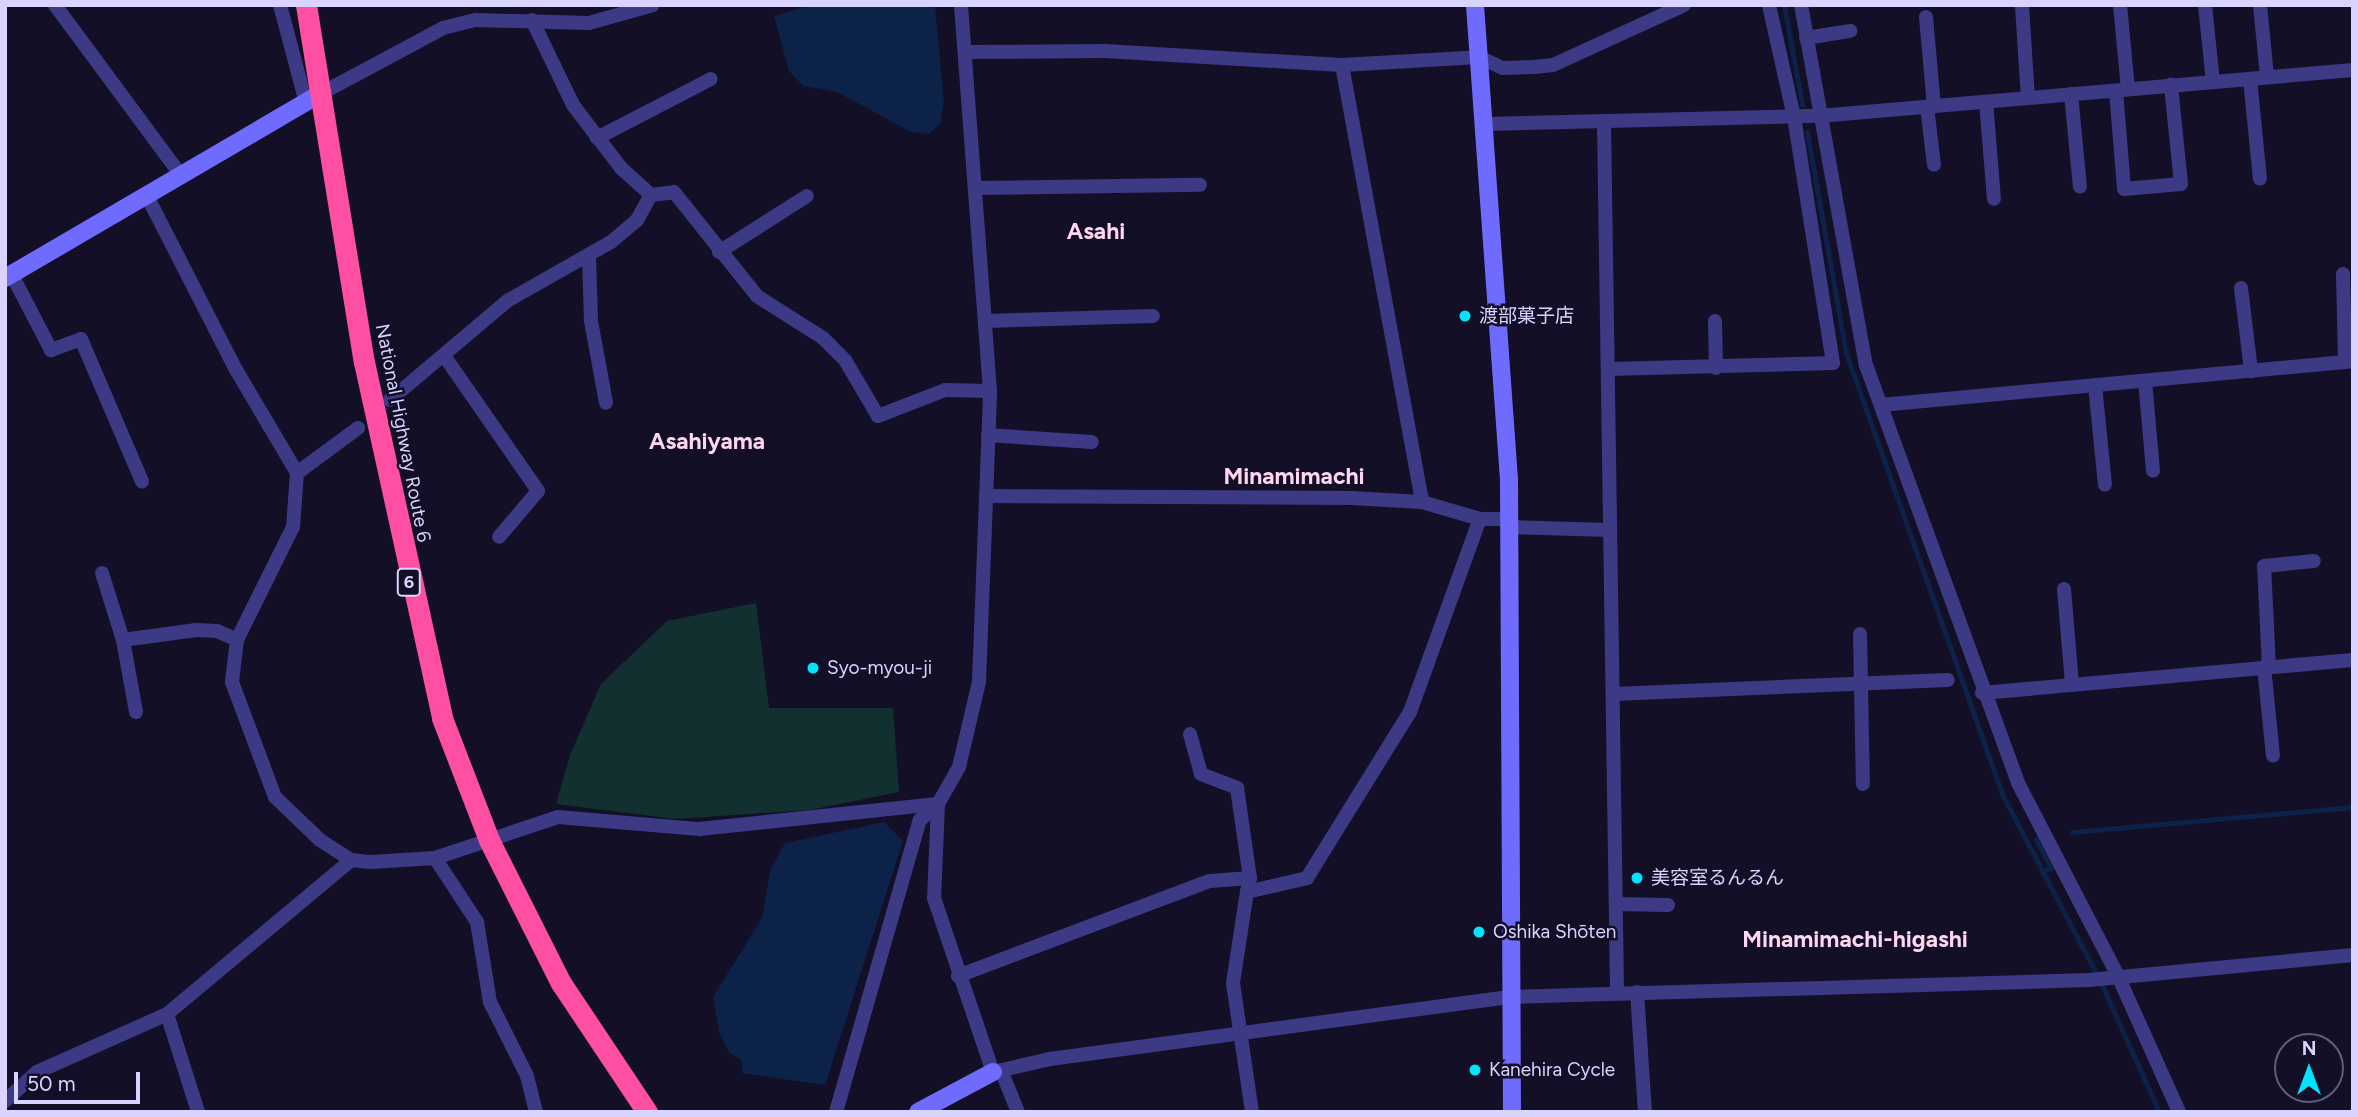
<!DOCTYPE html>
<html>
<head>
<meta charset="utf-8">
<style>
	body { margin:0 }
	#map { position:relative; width:2358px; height:1117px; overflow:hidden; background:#130f26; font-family:Figtree,"Noto Sans JP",sans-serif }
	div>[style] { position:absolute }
	.green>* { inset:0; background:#12302f }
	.water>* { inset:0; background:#0c2248 }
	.stream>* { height:5px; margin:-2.5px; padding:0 2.5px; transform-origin:2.5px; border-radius:2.5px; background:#0c2248 }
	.street>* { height:14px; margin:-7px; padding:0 7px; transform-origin:7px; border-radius:7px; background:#3d3a85 }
	.secondary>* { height:18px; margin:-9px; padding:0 9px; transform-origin:9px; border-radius:9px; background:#6f6bff }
	.highway>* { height:21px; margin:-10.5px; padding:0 10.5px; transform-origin:10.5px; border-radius:10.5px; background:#ff4fa3 }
	.dots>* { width:19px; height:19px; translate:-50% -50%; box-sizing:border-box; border:4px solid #130f26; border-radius:50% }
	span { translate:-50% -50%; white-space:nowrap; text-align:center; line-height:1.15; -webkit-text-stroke:5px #130f26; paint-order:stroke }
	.shield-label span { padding:2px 5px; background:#130f26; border:2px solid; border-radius:5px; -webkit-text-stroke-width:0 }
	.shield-label { font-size:18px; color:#d9d4ff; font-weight:700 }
	.poi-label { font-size:19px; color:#d9d4ff }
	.left { translate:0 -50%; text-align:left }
	.street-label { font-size:19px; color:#d9d4ff }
	.quarter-label { font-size:23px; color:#ffd6f0; font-weight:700 }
	.frame { position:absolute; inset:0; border:7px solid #d9d4ff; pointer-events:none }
	.north { position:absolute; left:2274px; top:1033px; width:70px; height:70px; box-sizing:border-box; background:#130f26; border:2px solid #625e7d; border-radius:50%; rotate:0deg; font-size:19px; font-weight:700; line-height:28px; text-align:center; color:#d9d4ff }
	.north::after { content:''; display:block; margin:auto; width:24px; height:32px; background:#00e5ff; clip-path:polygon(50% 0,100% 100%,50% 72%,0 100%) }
	.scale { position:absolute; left:14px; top:1072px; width:126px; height:32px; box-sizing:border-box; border:4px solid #d9d4ff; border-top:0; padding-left:9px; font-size:21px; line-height:24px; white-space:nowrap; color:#d9d4ff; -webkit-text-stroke:5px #130f26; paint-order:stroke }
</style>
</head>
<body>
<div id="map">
	<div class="green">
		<i style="clip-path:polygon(756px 603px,769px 708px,893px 708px,899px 792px,810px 810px,675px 819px,556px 804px,570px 755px,601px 684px,667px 621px)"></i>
	</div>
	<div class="water">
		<i style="clip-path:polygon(810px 5px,935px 5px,944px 103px,940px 124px,928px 134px,911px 132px,837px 92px,803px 86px,789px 71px,774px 16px)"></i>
		<i style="clip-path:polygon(884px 822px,903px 841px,825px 1085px,742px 1073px,742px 1060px,729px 1053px,719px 1032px,713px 997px,762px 918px,770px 870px,785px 843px)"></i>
	</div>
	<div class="stream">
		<i style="left:1784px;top:5px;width:101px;rotate:79.7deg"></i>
		<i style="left:1807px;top:132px;width:224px;rotate:80deg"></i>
		<i style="left:1846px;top:353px;width:472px;rotate:70.5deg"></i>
		<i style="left:2004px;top:798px;width:195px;rotate:62.3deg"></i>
		<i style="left:2072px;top:832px;width:282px;rotate:-5.1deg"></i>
		<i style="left:2036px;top:839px;width:33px;rotate:63deg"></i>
		<i style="left:2051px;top:868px;width:9px;rotate:162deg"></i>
		<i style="left:2102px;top:985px;width:139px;rotate:65.8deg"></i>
	</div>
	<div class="street">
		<i style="left:55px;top:5px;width:210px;rotate:53.5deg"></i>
		<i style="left:280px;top:5px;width:101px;rotate:75.1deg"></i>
		<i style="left:1801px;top:5px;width:366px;rotate:79.8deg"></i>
		<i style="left:1866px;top:365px;width:445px;rotate:70deg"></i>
		<i style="left:2018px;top:783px;width:217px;rotate:62.6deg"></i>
		<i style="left:2118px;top:976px;width:149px;rotate:65.8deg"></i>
		<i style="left:2120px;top:5px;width:84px;rotate:84.6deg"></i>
		<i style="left:2205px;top:5px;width:77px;rotate:84.1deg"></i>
		<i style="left:2260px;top:5px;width:72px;rotate:84.4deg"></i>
		<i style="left:2022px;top:6px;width:92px;rotate:86.3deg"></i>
		<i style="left:1926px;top:17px;width:89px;rotate:84.9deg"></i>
		<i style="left:532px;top:20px;width:94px;rotate:64.2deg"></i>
		<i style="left:573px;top:105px;width:79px;rotate:52.7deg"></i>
		<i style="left:621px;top:168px;width:40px;rotate:42deg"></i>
		<i style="left:651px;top:195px;width:23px;rotate:-7deg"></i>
		<i style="left:674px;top:192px;width:133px;rotate:51.4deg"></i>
		<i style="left:757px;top:296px;width:78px;rotate:32.5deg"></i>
		<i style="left:823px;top:338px;width:31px;rotate:45deg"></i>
		<i style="left:845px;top:360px;width:65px;rotate:59.5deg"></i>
		<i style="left:878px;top:416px;width:72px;rotate:-21.2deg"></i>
		<i style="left:945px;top:390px;width:45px;rotate:1.3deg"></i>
		<i style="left:1806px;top:38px;width:45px;rotate:-9deg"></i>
		<i style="left:965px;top:52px;width:140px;rotate:-0.4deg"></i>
		<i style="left:1105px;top:51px;width:237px;rotate:3.4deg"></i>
		<i style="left:1342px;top:65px;width:137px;rotate:-3.3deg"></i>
		<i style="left:1479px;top:57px;width:26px;rotate:25deg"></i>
		<i style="left:1503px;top:68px;width:31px;rotate:-2deg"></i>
		<i style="left:1534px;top:67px;width:19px;rotate:-6deg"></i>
		<i style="left:1553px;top:65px;width:144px;rotate:-24.6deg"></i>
		<i style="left:1342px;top:65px;width:444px;rotate:79.6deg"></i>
		<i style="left:2250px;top:79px;width:100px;rotate:84.3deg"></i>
		<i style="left:2116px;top:91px;width:98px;rotate:85.3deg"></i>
		<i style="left:2124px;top:189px;width:57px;rotate:-5deg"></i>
		<i style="left:2181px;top:184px;width:100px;rotate:-95.8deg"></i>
		<i style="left:322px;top:93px;width:137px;rotate:-28.2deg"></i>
		<i style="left:443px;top:28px;width:34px;rotate:-14deg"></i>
		<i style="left:476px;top:20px;width:113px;rotate:1.5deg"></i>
		<i style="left:589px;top:23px;width:66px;rotate:-15.7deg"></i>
		<i style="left:2071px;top:94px;width:93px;rotate:84.5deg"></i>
		<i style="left:1986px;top:102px;width:97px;rotate:85.3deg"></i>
		<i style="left:1927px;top:107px;width:58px;rotate:83.1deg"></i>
		<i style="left:1604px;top:123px;width:869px;rotate:89.14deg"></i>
		<i style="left:1484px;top:124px;width:335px;rotate:-1.4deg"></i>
		<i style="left:1819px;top:116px;width:536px;rotate:-4.92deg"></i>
		<i style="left:597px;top:138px;width:128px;rotate:-27.4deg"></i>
		<i style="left:975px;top:188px;width:225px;rotate:-0.8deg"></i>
		<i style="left:146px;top:194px;width:195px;rotate:62.9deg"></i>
		<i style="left:235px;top:368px;width:122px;rotate:59.4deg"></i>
		<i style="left:297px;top:473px;width:54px;rotate:94.2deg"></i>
		<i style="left:293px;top:527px;width:126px;rotate:116.4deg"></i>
		<i style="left:237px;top:640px;width:42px;rotate:96.8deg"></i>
		<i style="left:232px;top:682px;width:123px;rotate:69.5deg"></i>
		<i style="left:275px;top:797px;width:62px;rotate:43.7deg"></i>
		<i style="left:320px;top:840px;width:37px;rotate:33deg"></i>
		<i style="left:351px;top:860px;width:20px;rotate:6deg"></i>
		<i style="left:371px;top:862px;width:64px;rotate:-3.6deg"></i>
		<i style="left:435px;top:858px;width:130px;rotate:-18.4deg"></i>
		<i style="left:558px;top:817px;width:142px;rotate:4.9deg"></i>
		<i style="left:699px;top:829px;width:240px;rotate:-6deg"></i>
		<i style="left:719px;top:252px;width:104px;rotate:-32.5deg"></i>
		<i style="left:589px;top:257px;width:64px;rotate:88.2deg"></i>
		<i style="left:591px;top:321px;width:83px;rotate:79.6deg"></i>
		<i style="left:2343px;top:274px;width:88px;rotate:88.7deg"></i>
		<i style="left:12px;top:275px;width:85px;rotate:62.5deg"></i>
		<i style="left:51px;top:350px;width:32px;rotate:-20deg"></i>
		<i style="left:81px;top:339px;width:155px;rotate:66.8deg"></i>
		<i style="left:2241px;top:288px;width:84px;rotate:83.1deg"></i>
		<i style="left:985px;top:321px;width:168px;rotate:-1.7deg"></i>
		<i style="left:1715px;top:321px;width:47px;rotate:88.8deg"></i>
		<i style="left:445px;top:357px;width:163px;rotate:55.2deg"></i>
		<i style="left:538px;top:491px;width:60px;rotate:130.3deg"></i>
		<i style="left:1608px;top:369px;width:225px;rotate:-1.5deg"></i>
		<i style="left:1833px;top:363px;width:249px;rotate:-99deg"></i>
		<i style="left:1794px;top:117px;width:115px;rotate:-102.6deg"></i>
		<i style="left:2145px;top:381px;width:90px;rotate:84.9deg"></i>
		<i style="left:2095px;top:385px;width:100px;rotate:84.3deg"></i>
		<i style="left:390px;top:400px;width:153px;rotate:-40.2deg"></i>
		<i style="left:507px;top:301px;width:120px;rotate:-29.6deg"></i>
		<i style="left:611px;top:242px;width:34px;rotate:-40deg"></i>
		<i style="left:637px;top:220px;width:29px;rotate:-61deg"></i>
		<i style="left:1881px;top:405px;width:474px;rotate:-5.3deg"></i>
		<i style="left:988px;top:435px;width:104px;rotate:3.9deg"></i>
		<i style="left:297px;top:473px;width:76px;rotate:-36.4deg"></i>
		<i style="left:986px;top:496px;width:366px;rotate:0.3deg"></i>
		<i style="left:1352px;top:498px;width:70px;rotate:3.3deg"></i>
		<i style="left:1422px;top:502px;width:60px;rotate:16.3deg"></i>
		<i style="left:1480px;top:519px;width:29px"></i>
		<i style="left:1509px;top:527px;width:101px;rotate:1.7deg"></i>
		<i style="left:102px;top:573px;width:70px;rotate:72.6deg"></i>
		<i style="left:2064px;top:589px;width:96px;rotate:85.2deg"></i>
		<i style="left:1860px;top:634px;width:150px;rotate:88.9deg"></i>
		<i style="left:2264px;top:667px;width:89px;rotate:84.2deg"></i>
		<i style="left:2269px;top:667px;width:101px;rotate:-92.8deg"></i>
		<i style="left:2264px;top:566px;width:50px;rotate:-5.7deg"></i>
		<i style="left:1982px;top:693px;width:372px;rotate:-5.1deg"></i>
		<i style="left:1613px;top:694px;width:335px;rotate:-2.4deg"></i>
		<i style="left:136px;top:712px;width:73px;rotate:-100.2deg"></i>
		<i style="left:123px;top:640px;width:74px;rotate:-7.8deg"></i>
		<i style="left:196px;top:630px;width:21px;rotate:3deg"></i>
		<i style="left:217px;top:631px;width:22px;rotate:24deg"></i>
		<i style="left:1190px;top:734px;width:41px;rotate:74.6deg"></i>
		<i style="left:1201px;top:774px;width:39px;rotate:21deg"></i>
		<i style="left:1237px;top:788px;width:91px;rotate:81.8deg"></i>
		<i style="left:938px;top:804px;width:94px;rotate:92.4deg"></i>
		<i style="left:934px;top:898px;width:184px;rotate:71.3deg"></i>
		<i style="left:993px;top:1072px;width:58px;rotate:-12.8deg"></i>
		<i style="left:1050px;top:1059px;width:465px;rotate:-7.7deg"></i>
		<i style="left:1511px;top:997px;width:578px;rotate:-1.68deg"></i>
		<i style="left:2089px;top:980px;width:265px;rotate:-5.4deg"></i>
		<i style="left:435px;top:858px;width:77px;rotate:56.7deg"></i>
		<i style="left:477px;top:922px;width:81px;rotate:80.8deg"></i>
		<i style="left:490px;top:1002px;width:83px;rotate:63.4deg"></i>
		<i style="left:527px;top:1076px;width:37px;rotate:76deg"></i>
		<i style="left:1616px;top:904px;width:52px;rotate:1.1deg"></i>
		<i style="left:958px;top:976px;width:269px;rotate:-20.7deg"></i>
		<i style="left:1210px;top:881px;width:40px;rotate:-4.3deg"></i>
		<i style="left:1250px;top:878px;width:14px;rotate:102deg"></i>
		<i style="left:1637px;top:992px;width:120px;rotate:86.2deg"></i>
		<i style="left:167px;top:1014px;width:103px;rotate:72.4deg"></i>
		<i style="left:1001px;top:1070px;width:45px;rotate:68deg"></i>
		<i style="left:5px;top:1101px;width:43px;rotate:-42.2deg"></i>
		<i style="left:37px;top:1072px;width:142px;rotate:-24deg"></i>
		<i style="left:167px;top:1014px;width:240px;rotate:-39.9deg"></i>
		<i style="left:836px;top:1112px;width:304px;rotate:-74deg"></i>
		<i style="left:920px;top:820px;width:24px;rotate:-42deg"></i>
		<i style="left:938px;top:804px;width:43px;rotate:-60.4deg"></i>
		<i style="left:959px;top:767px;width:87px;rotate:-76.8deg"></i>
		<i style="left:979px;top:682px;width:291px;rotate:-87.8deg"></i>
		<i style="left:990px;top:391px;width:387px;rotate:-94.3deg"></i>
		<i style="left:1252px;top:1112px;width:130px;rotate:-98.4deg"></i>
		<i style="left:1233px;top:983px;width:92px;rotate:-81.3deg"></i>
		<i style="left:1247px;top:892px;width:62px;rotate:-13.1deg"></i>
		<i style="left:1307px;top:878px;width:195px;rotate:-58.2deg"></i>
		<i style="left:1410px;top:712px;width:205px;rotate:-70.1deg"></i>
	</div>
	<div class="secondary">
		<i style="left:1475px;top:5px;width:476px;rotate:85.9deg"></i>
		<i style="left:1509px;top:480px;width:632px;rotate:89.73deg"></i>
		<i style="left:5px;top:278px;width:367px;rotate:-30.3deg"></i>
		<i style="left:918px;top:1112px;width:85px;rotate:-28.1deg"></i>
	</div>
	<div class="highway">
		<i style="left:306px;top:5px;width:362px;rotate:80.8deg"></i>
		<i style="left:364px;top:362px;width:364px;rotate:77.6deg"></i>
		<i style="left:442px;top:718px;width:131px;rotate:68.9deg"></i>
		<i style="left:489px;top:840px;width:160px;rotate:63.3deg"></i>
		<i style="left:561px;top:983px;width:155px;rotate:56.3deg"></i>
	</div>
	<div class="dots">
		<i style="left:1465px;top:316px;background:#00e5ff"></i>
		<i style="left:813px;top:668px;background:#00e5ff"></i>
		<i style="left:1637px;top:878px;background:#00e5ff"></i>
		<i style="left:1479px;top:932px;background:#00e5ff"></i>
		<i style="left:1475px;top:1070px;background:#00e5ff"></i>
	</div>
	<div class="shield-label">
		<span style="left:409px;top:582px">6</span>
	</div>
	<div class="poi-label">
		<span class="left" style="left:1479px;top:316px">渡部菓子店</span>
		<span class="left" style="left:827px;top:668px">Syo-myou-ji</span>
		<span class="left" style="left:1651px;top:878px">美容室るんるん</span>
		<span class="left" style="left:1493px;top:932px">Oshika Shōten</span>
		<span class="left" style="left:1489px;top:1070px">Kanehira Cycle</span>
	</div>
	<div class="street-label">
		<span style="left:403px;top:433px;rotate:79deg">National Highway Route 6</span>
	</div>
	<div class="quarter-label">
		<span style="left:1096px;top:231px">Asahi</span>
		<span style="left:707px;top:441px">Asahiyama</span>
		<span style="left:1294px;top:476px">Minamimachi</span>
		<span style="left:1855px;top:939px">Minamimachi-higashi</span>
	</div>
	<div class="frame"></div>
	<div class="north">N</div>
	<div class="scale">50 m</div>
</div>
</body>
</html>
